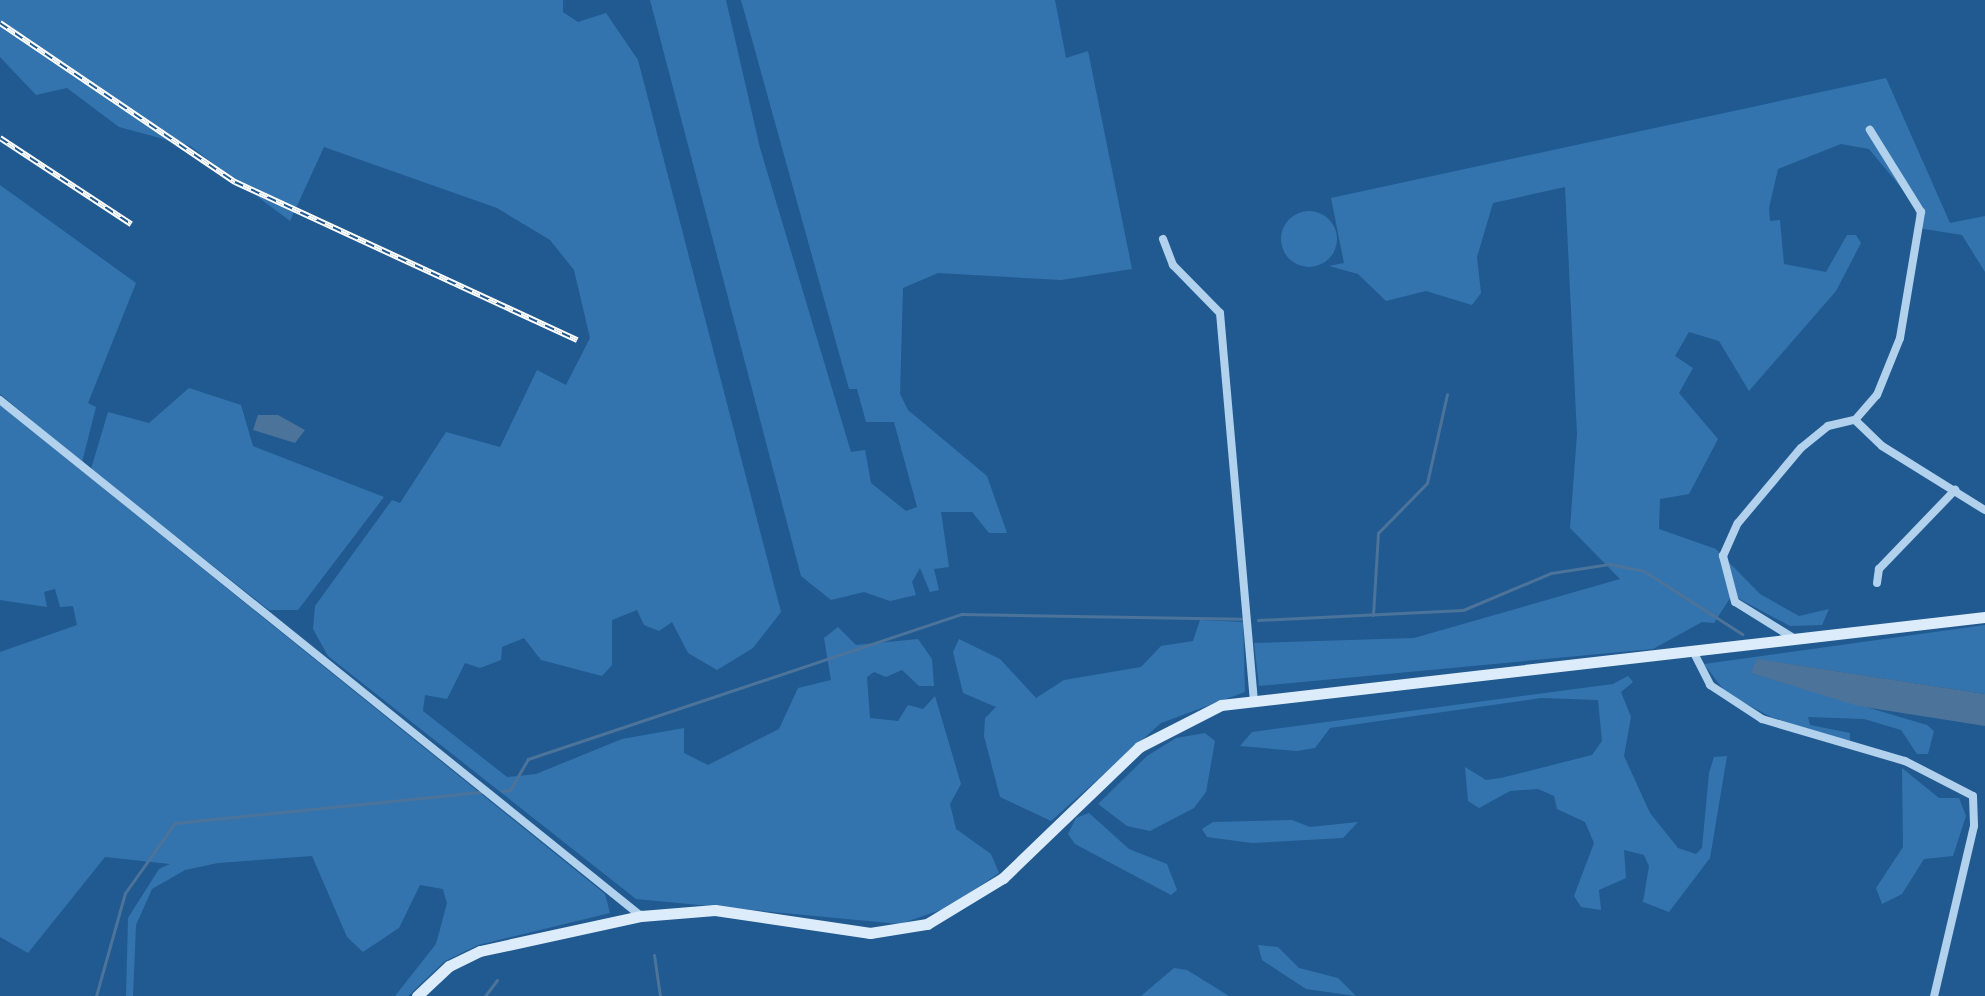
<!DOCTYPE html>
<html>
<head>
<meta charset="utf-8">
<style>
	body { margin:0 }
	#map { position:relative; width:1985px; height:996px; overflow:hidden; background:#215a90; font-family:Raleway,sans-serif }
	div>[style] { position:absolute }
	.green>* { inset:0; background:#3474ae }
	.round { border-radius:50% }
	.water>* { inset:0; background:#4c739a }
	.stream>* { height:3px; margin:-1.5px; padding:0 1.5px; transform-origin:1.5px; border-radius:1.5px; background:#4c739a }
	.minor>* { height:8px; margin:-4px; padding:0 4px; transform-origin:4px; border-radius:4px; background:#b1d1ed }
	.secondary>* { height:11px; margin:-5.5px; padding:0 5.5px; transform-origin:5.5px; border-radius:5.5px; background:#ddecfa }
	.rail>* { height:6px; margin-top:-3px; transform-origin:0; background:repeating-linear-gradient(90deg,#215a90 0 9px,#fff 0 18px); box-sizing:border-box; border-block:2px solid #fff }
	span { translate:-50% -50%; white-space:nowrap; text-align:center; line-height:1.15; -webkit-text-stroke:8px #215a90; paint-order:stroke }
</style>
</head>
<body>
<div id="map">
	<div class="green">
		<i style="clip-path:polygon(0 0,563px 0,563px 12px,578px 22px,606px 13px,638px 60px,781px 612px,753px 648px,717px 670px,688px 653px,672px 622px,659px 631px,644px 625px,637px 610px,612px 620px,612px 665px,602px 676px,541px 660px,524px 638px,502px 647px,501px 660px,480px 668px,465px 663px,447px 699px,425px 695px,423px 711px,507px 777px,536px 774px,622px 739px,684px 728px,684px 753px,708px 765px,779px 729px,798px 688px,831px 680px,824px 638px,838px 627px,856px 645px,918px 639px,932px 659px,934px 686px,919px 686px,902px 670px,886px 677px,874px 672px,867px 677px,870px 718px,898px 721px,908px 705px,923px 709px,935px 696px,961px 784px,950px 804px,956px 829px,991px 854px,999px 873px,949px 907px,900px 924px,636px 899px,328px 656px,313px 629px,315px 606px,392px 500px,400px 503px,446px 432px,500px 447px,537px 370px,566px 385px,590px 338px,574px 270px,550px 240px,497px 208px,324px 147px,290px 221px,190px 146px,119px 127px,67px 88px,36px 95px,0 57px)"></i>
		<i style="clip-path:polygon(650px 0,726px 0,760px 148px,851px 452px,865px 450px,871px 483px,906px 511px,917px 507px,894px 422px,866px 422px,857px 389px,849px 389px,741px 0,1055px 0,1066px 58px,1088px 51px,1132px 269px,1061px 280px,938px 273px,903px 288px,900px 394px,908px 410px,987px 476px,1007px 533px,989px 533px,972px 512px,941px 512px,949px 567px,934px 569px,939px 590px,930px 592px,920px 568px,912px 582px,916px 595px,890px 601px,864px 592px,831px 600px,801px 576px)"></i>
		<i style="clip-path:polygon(1886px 78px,1950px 223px,1985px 216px,1985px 272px,1962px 235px,1918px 228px,1914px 203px,1869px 149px,1841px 144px,1778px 169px,1769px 208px,1770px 221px,1780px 220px,1784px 264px,1826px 272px,1847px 235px,1856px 235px,1861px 243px,1836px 291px,1749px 391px,1719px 341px,1689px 332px,1675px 356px,1693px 368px,1679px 393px,1718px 439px,1689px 494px,1660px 499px,1659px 529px,1716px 549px,1760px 594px,1799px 616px,1829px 609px,1822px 625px,1790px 626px,1732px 595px,1714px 623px,1702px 622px,1653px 649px,1259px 686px,1254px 643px,1414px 638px,1620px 579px,1570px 528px,1577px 434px,1565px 187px,1493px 203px,1477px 257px,1481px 293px,1472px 305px,1426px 291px,1386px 301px,1358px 274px,1329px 266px,1344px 263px,1331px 198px)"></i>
		<i style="clip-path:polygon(0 185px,136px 283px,88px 403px,96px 407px,82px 462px,0 394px)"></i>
		<i class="round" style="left:1281px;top:211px;width:56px;height:56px"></i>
		<i style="clip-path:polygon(189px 388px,241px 405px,253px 446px,384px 497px,298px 610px,269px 610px,91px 469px,108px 412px,149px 423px)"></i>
		<i style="clip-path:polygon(0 405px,605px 894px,610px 913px,478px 945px,445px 961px,408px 996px,395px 996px,436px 944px,447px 903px,443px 889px,420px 885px,399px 928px,363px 952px,347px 937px,312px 856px,218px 863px,185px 870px,152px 889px,136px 925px,133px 996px,126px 996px,128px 918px,159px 869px,170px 864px,105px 857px,28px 953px,0 937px,0 652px,77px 625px,73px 606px,60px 607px,55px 589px,44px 592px,47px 607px,0 600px)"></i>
		<i style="clip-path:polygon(1200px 620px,1243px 622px,1245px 692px,1161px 723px,1051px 821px,1000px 797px,984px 736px,985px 718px,996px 707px,963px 693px,953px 652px,959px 639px,1000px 659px,1036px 698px,1064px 680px,1141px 667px,1161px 646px,1193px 641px)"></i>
		<i style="clip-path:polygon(1985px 625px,1985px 694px,1774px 662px,1751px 673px,1927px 725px,1934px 731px,1928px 754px,1917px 754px,1901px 730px,1864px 719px,1808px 717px,1810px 725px,1850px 733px,1850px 742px,1771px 717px,1726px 693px,1704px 664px)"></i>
		<i style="clip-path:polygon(1628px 676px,1633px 682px,1621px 692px,1631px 717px,1624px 756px,1650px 813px,1678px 848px,1696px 854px,1702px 848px,1709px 773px,1714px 757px,1727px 756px,1710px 858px,1669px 912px,1643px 902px,1649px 866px,1644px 855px,1624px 850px,1626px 878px,1599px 890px,1601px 910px,1581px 907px,1574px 896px,1594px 843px,1585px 822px,1557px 809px,1554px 796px,1538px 789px,1510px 791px,1479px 808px,1468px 801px,1465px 767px,1486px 780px,1501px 778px,1592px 755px,1602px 741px,1598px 700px,1541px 698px,1330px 728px,1315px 748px,1297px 751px,1240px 746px,1252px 732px,1613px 684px)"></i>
		<i style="clip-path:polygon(1205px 733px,1215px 741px,1206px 792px,1194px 808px,1150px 831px,1127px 826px,1098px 804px,1147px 756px,1176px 738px)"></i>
		<i style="clip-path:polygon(1902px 768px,1939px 798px,1959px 798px,1966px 816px,1953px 856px,1924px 859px,1902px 894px,1882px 904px,1876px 888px,1903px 847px)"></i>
		<i style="clip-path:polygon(1089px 813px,1129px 849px,1167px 864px,1177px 890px,1171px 895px,1075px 844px,1068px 834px,1076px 818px)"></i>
		<i style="clip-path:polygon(1292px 820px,1310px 827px,1358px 822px,1343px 838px,1252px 843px,1207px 837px,1202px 829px,1213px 822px)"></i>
		<i style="clip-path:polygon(1258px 945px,1278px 947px,1299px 968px,1338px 978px,1356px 996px,1306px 989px,1262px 960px)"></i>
		<i style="clip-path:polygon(1174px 968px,1187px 970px,1229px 996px,1141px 996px)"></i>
	</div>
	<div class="water">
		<i style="clip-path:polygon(258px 415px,278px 415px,305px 430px,295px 443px,253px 430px)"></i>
		<i style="clip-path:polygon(1757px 659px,1985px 694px,1985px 726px,1858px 706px,1751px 673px)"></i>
	</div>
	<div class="stream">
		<i style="left:1373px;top:615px;width:82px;rotate:-86.5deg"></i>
		<i style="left:1378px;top:533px;width:70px;rotate:-45.6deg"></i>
		<i style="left:1427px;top:483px;width:91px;rotate:-77.3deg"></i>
		<i style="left:1258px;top:620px;width:205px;rotate:-2.8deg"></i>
		<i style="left:1463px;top:610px;width:95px;rotate:-22.8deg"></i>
		<i style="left:1551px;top:573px;width:59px;rotate:-8.8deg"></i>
		<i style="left:1609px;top:564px;width:36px;rotate:11deg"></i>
		<i style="left:1644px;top:571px;width:117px;rotate:32.7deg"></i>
		<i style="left:502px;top:791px;width:8px;rotate:-7deg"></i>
		<i style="left:510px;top:790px;width:36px;rotate:-60deg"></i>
		<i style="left:528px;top:759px;width:458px;rotate:-18.5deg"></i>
		<i style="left:962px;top:614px;width:279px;rotate:1deg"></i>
		<i style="left:654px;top:955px;width:41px;rotate:81.7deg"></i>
		<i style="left:96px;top:996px;width:107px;rotate:-74.3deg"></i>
		<i style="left:125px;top:893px;width:86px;rotate:-54.5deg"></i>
		<i style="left:175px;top:823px;width:309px;rotate:-5.8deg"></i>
		<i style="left:485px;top:996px;width:20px;rotate:-53deg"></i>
	</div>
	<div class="minor">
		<i style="left:1163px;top:239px;width:28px;rotate:69deg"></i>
		<i style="left:1173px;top:265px;width:67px;rotate:45.6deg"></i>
		<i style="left:1220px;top:313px;width:387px;rotate:85deg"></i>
		<i style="left:0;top:400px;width:823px;rotate:38.83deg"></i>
		<i style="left:1855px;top:420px;width:37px;rotate:44deg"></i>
		<i style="left:1882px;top:446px;width:121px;rotate:31.9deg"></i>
		<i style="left:1877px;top:583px;width:14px;rotate:-82deg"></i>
		<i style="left:1879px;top:569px;width:110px;rotate:-46.1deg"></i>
		<i style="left:1795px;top:639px;width:70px;rotate:-148.3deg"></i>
		<i style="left:1735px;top:602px;width:48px;rotate:-104.6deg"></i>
		<i style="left:1723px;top:556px;width:36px;rotate:-66deg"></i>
		<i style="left:1738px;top:523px;width:98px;rotate:-50deg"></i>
		<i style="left:1801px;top:448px;width:35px;rotate:-39deg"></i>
		<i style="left:1828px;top:426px;width:28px;rotate:-13deg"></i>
		<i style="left:1855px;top:420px;width:33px;rotate:-49deg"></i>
		<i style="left:1877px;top:395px;width:61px;rotate:-68deg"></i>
		<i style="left:1900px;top:338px;width:128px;rotate:-80.5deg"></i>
		<i style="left:1921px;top:212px;width:97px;rotate:-121.9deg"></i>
		<i style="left:1694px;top:653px;width:36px;rotate:63deg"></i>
		<i style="left:1710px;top:685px;width:62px;rotate:33.2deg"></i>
		<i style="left:1762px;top:719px;width:149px;rotate:16.4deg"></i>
		<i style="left:1905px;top:761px;width:76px;rotate:27.2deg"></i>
		<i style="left:1973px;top:796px;width:30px;rotate:88deg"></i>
		<i style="left:1974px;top:826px;width:175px;rotate:103.2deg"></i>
	</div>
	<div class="secondary">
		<i style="left:417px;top:996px;width:44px;rotate:-43.2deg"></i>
		<i style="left:449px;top:966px;width:34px;rotate:-26deg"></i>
		<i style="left:480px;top:951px;width:165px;rotate:-12.3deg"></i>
		<i style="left:641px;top:916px;width:74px;rotate:-4.6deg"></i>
		<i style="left:715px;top:910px;width:157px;rotate:8.4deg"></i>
		<i style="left:870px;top:933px;width:58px;rotate:-9deg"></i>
		<i style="left:927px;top:924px;width:89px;rotate:-31.2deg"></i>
		<i style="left:1003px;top:878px;width:189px;rotate:-43.9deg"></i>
		<i style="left:1139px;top:747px;width:92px;rotate:-27.1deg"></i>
		<i style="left:1221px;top:705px;width:769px;rotate:-6.57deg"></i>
	</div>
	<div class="rail">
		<i style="left:0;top:23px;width:284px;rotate:34.1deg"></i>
		<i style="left:235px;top:182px;width:377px;rotate:24.8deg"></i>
		<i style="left:0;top:138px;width:157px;rotate:33.3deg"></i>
	</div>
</div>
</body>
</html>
